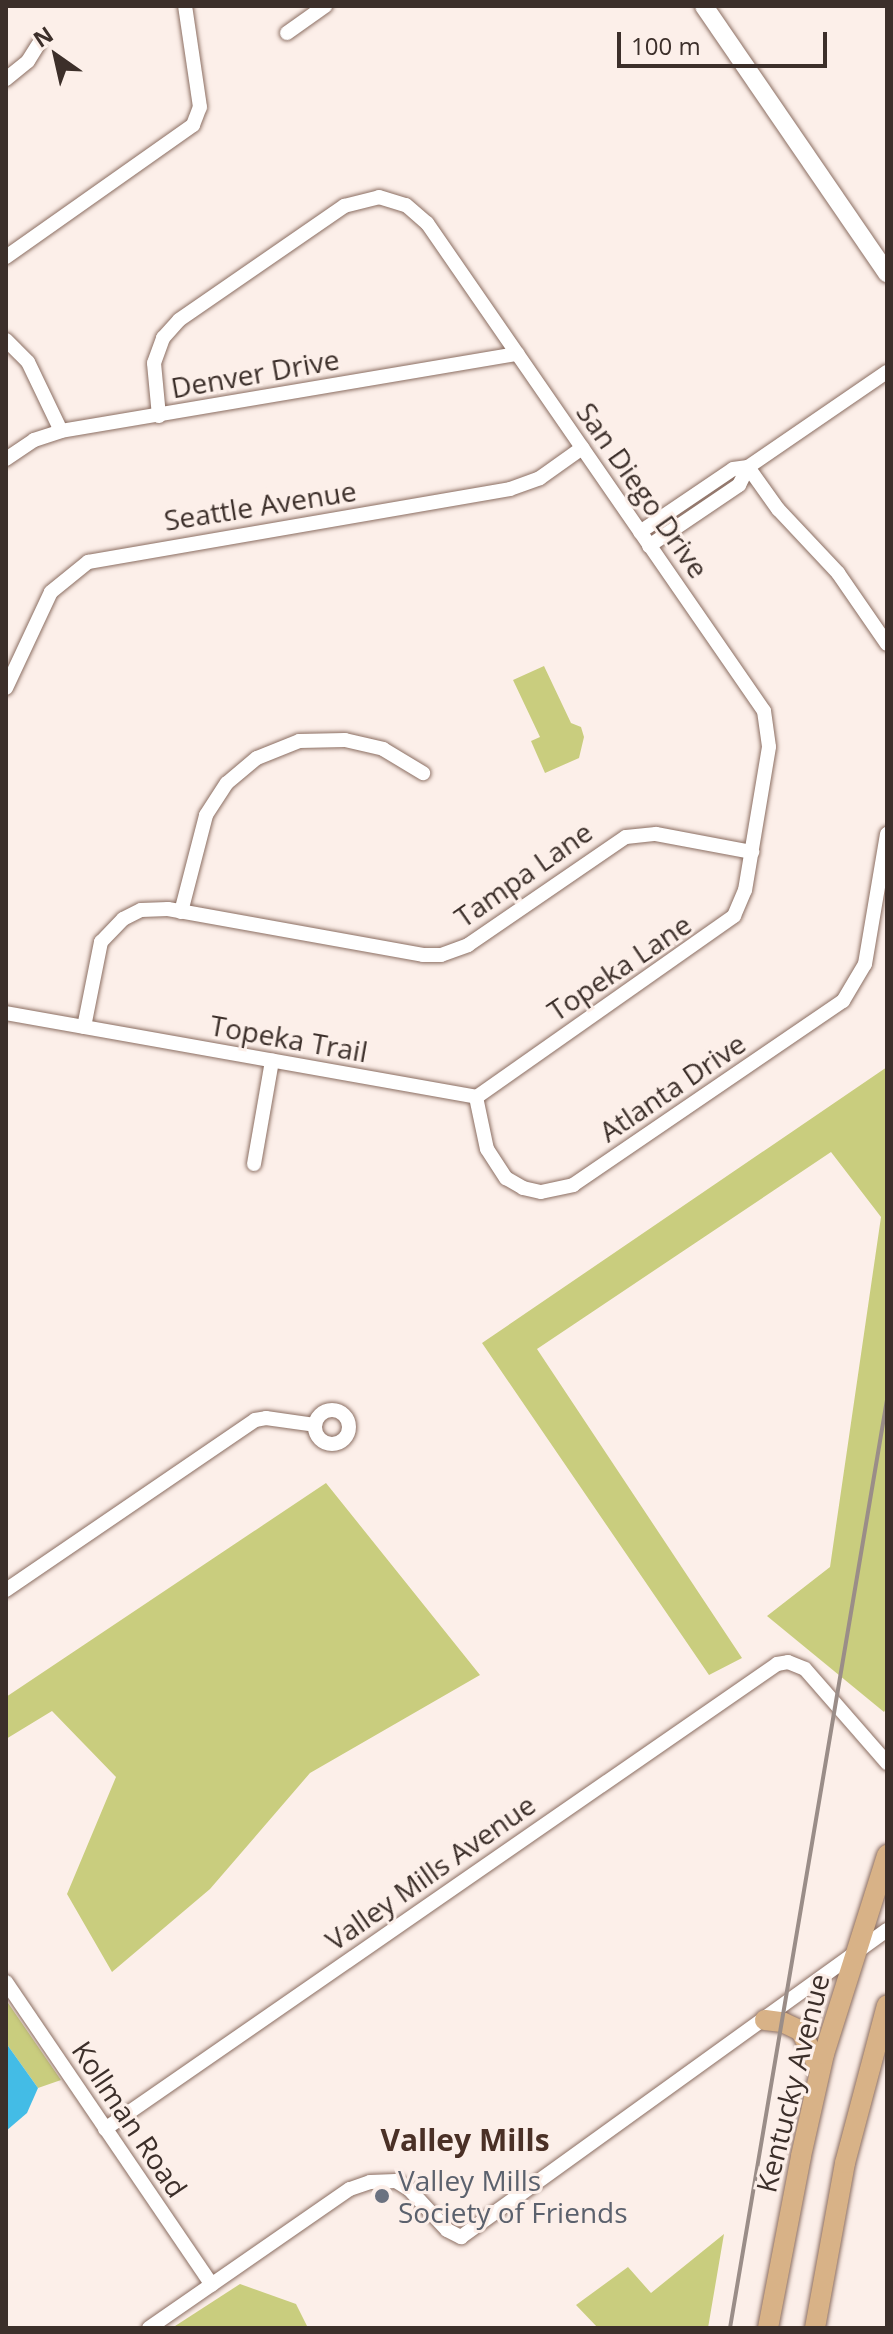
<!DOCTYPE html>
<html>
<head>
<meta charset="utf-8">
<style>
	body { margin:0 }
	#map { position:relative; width:893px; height:2334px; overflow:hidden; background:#fcefe9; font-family:"Open Sans",sans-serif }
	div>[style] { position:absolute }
	.green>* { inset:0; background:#c9cd7e }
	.water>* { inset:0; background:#43bce6 }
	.roads { filter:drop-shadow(0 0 2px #8b6e62) drop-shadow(0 0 2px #8b6e62) }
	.street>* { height:14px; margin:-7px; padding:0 7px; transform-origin:7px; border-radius:7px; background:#fff }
	.street>.ring { margin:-7px; padding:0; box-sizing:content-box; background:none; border:14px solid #fff; border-radius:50% }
	.secondary>* { height:18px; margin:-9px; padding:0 9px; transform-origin:9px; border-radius:9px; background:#fff }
	.primary>* { height:20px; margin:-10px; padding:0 10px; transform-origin:10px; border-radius:10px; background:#d8b287 }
	.rail>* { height:4px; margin:-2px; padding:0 2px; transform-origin:2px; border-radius:2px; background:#9a8d88 }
	.dots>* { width:22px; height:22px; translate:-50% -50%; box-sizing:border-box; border:4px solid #fcefe9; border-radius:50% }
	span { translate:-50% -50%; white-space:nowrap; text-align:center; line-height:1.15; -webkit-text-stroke:6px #fcefe9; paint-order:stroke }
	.street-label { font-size:28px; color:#3c2f2a }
	.worship-label { font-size:28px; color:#5b616d }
	.left { translate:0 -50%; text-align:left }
	.neighbourhood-label { font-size:30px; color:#4a3026; font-weight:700 }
	.frame { position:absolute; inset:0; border:8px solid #3c2f2a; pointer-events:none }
	.north { position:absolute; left:16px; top:16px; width:80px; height:80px; -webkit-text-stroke:6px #fcefe9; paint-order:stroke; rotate:326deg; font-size:22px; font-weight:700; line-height:32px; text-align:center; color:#3c2f2a }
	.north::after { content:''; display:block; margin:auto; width:28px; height:36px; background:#3c2f2a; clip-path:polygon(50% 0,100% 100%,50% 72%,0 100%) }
	.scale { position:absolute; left:617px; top:32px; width:210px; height:36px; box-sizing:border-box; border:4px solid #3c2f2a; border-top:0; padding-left:10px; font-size:24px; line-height:28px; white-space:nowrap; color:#3c2f2a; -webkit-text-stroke:6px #fcefe9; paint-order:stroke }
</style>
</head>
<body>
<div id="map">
	<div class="green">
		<i style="clip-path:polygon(544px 666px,571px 723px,581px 727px,584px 737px,579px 758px,545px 773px,531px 741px,540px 737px,513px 680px)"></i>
		<i style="clip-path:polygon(887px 1067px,887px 1707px,884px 1712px,767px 1616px,830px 1567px,881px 1217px,831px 1152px,537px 1349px,742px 1658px,709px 1675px,482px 1343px)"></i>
		<i style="clip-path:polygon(326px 1483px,480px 1675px,310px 1773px,210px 1889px,112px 1972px,67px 1894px,116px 1777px,52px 1711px,6px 1739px,6px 1697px)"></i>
		<i style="clip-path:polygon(6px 2000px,61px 2080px,38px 2088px,6px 2043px)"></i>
		<i style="clip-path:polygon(724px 2234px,708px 2328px,598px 2328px,576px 2305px,628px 2267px,651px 2293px)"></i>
		<i style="clip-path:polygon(240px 2284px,296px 2304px,308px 2328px,172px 2328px)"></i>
	</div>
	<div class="water">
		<i style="clip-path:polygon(6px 2043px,38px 2088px,27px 2113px,6px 2131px)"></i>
	</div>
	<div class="roads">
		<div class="street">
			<i style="left:287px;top:33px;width:47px;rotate:-35.4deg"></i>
			<i style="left:6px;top:79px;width:28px;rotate:-39deg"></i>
			<i style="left:28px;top:61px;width:19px;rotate:-58deg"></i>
			<i style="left:6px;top:257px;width:229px;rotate:-35.2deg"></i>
			<i style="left:193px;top:125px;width:19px;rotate:-69deg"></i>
			<i style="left:200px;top:107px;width:102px;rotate:-98.4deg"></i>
			<i style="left:6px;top:340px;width:31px;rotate:45deg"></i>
			<i style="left:28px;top:362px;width:76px;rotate:64.4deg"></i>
			<i style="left:159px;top:416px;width:53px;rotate:-95.4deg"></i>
			<i style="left:154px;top:363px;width:27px;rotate:-70deg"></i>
			<i style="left:163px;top:338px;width:24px;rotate:-48deg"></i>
			<i style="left:179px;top:320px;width:201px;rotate:-34.6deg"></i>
			<i style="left:344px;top:206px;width:36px;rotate:-14deg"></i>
			<i style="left:379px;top:197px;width:28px;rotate:17deg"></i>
			<i style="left:406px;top:205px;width:28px;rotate:41deg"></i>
			<i style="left:427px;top:223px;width:593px;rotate:55.37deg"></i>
			<i style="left:764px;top:711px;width:36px;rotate:82deg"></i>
			<i style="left:769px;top:747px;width:145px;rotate:99.5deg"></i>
			<i style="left:745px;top:890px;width:28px;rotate:113deg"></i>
			<i style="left:734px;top:916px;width:315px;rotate:144.9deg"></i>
			<i style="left:6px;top:459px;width:34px;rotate:-34deg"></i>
			<i style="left:34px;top:440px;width:28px;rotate:-18deg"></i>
			<i style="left:61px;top:431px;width:463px;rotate:-9.6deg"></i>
			<i style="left:748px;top:467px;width:52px;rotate:54.5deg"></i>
			<i style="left:778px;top:509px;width:88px;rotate:46.8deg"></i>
			<i style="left:838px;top:573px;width:86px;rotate:55.4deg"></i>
			<i style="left:640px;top:532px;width:112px;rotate:-34.1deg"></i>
			<i style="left:733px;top:469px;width:15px;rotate:-8deg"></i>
			<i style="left:748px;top:467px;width:168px;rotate:-34.4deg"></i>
			<i style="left:649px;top:546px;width:109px;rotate:-34.1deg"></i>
			<i style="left:739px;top:485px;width:20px;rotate:-63deg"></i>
			<i style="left:6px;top:688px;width:106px;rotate:-64.9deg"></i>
			<i style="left:51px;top:592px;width:48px;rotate:-39deg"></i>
			<i style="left:88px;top:562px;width:428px;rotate:-9.8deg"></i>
			<i style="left:510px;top:489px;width:32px;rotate:-20deg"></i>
			<i style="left:540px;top:478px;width:52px;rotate:-35.5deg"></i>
			<i style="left:181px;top:912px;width:100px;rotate:-75.5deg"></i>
			<i style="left:206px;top:815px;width:38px;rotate:-57deg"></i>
			<i style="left:227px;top:783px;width:39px;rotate:-40deg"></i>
			<i style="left:257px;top:758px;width:45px;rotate:-22deg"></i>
			<i style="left:299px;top:741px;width:46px;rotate:-1.2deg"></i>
			<i style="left:345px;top:740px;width:39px;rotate:13deg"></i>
			<i style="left:383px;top:749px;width:47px;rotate:31deg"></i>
			<i style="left:6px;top:1013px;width:477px;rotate:10.1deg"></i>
			<i style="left:84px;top:1027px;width:87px;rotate:-78.7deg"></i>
			<i style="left:101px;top:942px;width:32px;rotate:-46deg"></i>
			<i style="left:123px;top:919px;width:20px;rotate:-27deg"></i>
			<i style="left:141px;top:910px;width:27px;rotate:-2deg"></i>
			<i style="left:168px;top:909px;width:259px;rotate:10.2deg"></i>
			<i style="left:423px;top:955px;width:18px"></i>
			<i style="left:441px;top:955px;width:29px;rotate:-20deg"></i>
			<i style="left:468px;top:945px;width:191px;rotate:-34.4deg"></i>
			<i style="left:626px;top:837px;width:30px;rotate:-6deg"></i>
			<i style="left:656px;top:834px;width:98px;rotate:10.6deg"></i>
			<i style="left:476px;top:1097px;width:53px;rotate:78.1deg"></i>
			<i style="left:487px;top:1149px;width:35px;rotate:57deg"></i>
			<i style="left:506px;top:1178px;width:20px;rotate:30deg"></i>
			<i style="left:523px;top:1188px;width:18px;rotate:13deg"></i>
			<i style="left:541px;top:1192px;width:33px;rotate:-12deg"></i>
			<i style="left:573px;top:1185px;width:327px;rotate:-34.3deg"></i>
			<i style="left:843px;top:1001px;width:43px;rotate:-59.3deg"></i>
			<i style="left:865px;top:964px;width:132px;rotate:-80.4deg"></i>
			<i style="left:254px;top:1164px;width:105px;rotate:-80.1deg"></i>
			<i class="ring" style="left:315px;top:1410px;width:20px;height:20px"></i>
			<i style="left:6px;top:1590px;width:301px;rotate:-34.3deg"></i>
			<i style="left:255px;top:1420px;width:11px;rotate:-10deg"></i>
			<i style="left:266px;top:1418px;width:49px;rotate:8.1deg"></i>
			<i style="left:6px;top:1982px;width:366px;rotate:55.8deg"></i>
			<i style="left:105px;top:2129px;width:817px;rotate:-34.68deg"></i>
			<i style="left:777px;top:1664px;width:11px;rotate:-10deg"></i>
			<i style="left:788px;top:1662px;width:18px;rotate:22deg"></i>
			<i style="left:805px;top:1669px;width:125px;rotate:48.9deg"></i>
			<i style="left:149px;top:2328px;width:244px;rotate:-34.7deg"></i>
			<i style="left:350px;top:2189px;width:21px;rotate:-19deg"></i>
			<i style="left:370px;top:2182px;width:26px;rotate:-2deg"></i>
			<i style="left:396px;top:2181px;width:15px;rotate:32deg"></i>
			<i style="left:409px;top:2189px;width:56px;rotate:47.2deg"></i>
			<i style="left:447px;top:2230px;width:16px;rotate:27deg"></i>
			<i style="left:461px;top:2237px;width:525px;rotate:-35.78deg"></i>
		</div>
		<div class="secondary">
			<i style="left:704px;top:6px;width:324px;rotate:55.6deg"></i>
		</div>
		<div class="primary">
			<i style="left:765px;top:2020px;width:17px;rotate:7deg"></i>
			<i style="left:782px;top:2022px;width:21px;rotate:25deg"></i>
			<i style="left:801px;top:2031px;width:43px;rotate:64deg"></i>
			<i style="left:768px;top:2328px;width:175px;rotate:-79.1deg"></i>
			<i style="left:801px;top:2156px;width:105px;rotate:-77.3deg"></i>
			<i style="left:824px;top:2054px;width:209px;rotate:-72.4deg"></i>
			<i style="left:815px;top:2328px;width:168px;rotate:-79.7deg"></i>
			<i style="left:845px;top:2163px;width:163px;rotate:-75.1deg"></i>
		</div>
	</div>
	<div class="rail">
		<i style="left:730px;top:2328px;width:941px;rotate:-80.4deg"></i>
	</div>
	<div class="dots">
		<i style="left:382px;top:2196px;background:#6b7280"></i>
	</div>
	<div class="street-label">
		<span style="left:255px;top:373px;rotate:-10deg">Denver Drive</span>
		<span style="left:643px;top:490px;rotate:55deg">San Diego Drive</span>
		<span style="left:260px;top:505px;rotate:-9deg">Seattle Avenue</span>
		<span style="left:523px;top:874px;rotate:-35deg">Tampa Lane</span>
		<span style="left:619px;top:967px;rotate:-34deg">Topeka Lane</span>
		<span style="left:289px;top:1038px;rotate:10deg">Topeka Trail</span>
		<span style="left:672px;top:1087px;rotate:-34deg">Atlanta Drive</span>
		<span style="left:430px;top:1872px;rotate:-35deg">Valley Mills Avenue</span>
		<span style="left:792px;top:2083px;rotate:-76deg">Kentucky Avenue</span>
		<span style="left:130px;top:2119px;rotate:56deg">Kollman Road</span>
	</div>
	<div class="worship-label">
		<span class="left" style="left:398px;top:2196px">Valley Mills<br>Society of Friends</span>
	</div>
	<div class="neighbourhood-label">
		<span style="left:465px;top:2140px">Valley Mills</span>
	</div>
	<div class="frame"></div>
	<div class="north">N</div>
	<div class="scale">100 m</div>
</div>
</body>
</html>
